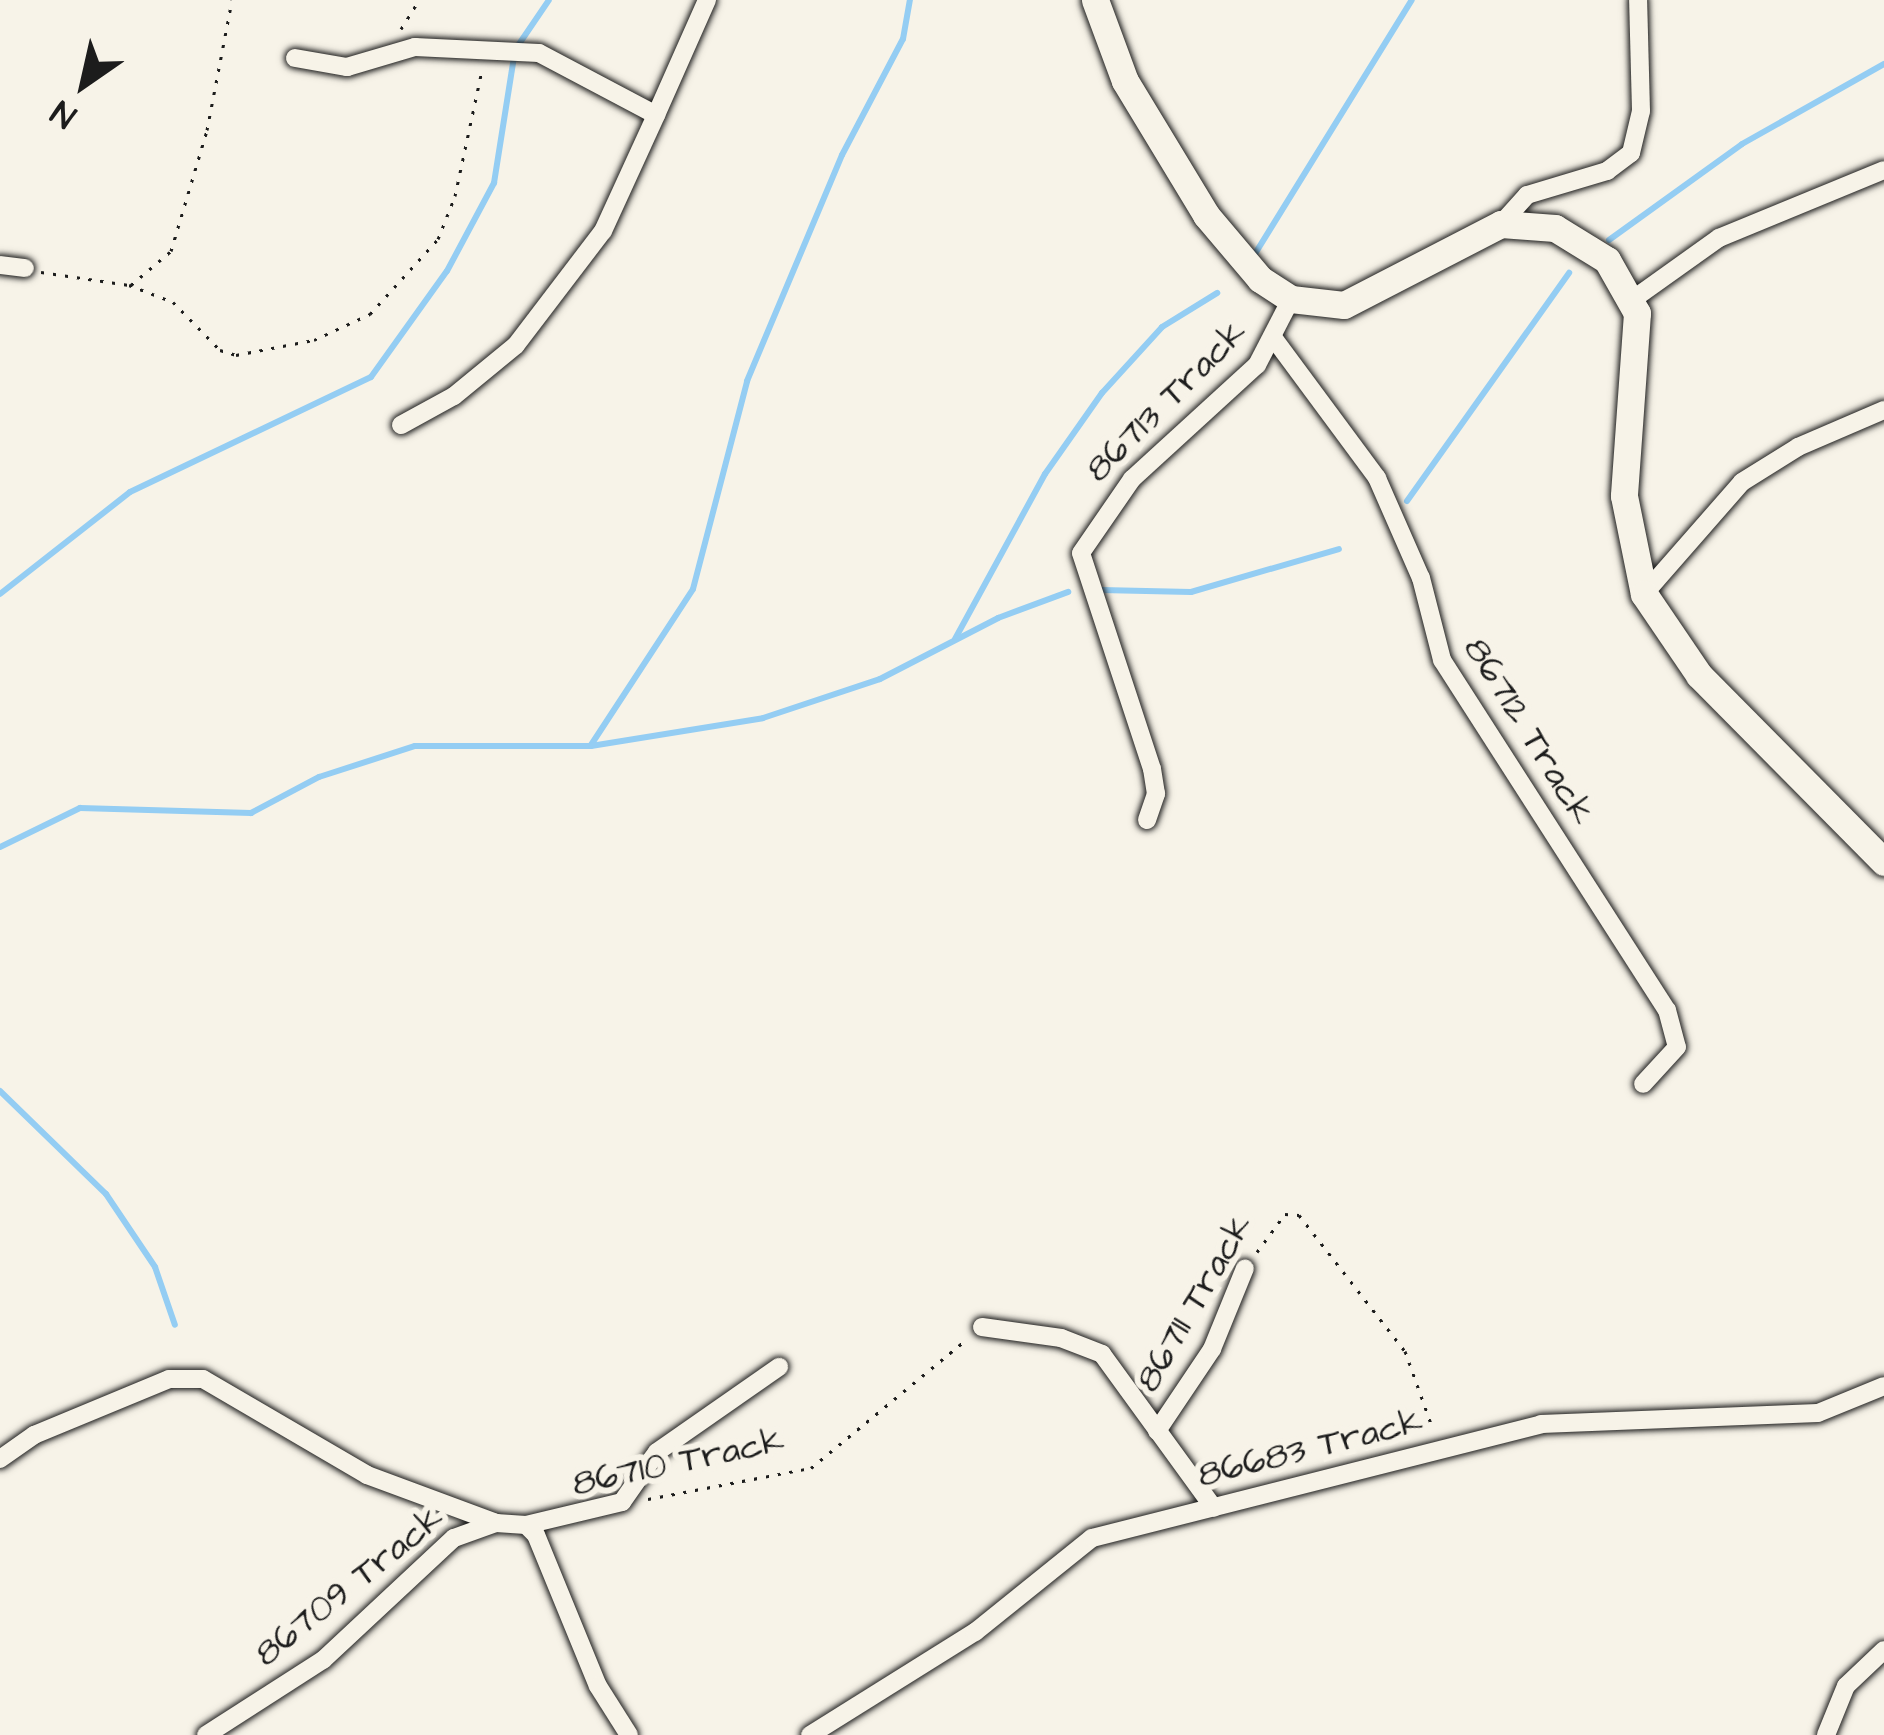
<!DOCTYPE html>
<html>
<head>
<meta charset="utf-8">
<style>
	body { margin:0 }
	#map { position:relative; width:1884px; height:1735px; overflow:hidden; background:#f7f3e8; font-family:"Architects Daughter",sans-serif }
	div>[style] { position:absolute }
	.stream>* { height:6px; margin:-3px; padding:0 3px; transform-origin:3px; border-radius:3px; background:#94cdf3 }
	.path>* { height:3px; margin-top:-1.5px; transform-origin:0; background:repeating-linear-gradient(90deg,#1c1c1c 0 3px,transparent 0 12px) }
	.roads { filter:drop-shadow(0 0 3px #1c1c1c) drop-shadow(0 0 3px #1c1c1c) }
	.street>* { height:18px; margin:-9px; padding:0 9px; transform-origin:9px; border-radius:9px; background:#f7f3e8 }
	.secondary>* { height:27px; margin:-13.5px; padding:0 13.5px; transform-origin:13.5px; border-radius:13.5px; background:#f7f3e8 }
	span { translate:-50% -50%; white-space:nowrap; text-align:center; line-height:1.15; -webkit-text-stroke:12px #f7f3e8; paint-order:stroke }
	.street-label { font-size:36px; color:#1c1c1c }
	.north { position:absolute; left:24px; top:24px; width:120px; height:120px; -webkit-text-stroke:9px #f7f3e8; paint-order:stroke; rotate:214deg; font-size:33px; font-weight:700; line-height:48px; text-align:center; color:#1c1c1c }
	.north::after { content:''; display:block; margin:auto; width:42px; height:54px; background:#1c1c1c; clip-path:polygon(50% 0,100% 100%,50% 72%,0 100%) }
</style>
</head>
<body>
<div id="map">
	<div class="stream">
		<i style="left:1609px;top:240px;width:164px;rotate:-35.8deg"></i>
		<i style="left:1742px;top:144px;width:163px;rotate:-29.4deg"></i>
		<i style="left:1253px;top:257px;width:302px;rotate:-58.3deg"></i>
		<i style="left:1407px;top:501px;width:280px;rotate:-54.6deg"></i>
		<i style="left:1101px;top:590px;width:90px;rotate:1.3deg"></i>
		<i style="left:1191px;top:592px;width:154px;rotate:-16.2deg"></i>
		<i style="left:0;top:594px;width:165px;rotate:-38.1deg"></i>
		<i style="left:130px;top:492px;width:267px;rotate:-25.5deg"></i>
		<i style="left:371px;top:377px;width:130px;rotate:-54.4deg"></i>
		<i style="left:447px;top:271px;width:100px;rotate:-61.9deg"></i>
		<i style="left:494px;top:183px;width:135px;rotate:-81deg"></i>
		<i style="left:515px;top:50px;width:60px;rotate:-55.8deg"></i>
		<i style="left:955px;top:639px;width:188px;rotate:-61.4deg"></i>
		<i style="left:1045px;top:474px;width:99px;rotate:-54.9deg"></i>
		<i style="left:1102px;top:393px;width:89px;rotate:-47.7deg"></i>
		<i style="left:1162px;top:327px;width:65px;rotate:-31.7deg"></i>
		<i style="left:591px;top:745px;width:186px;rotate:-56.8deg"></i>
		<i style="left:693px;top:589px;width:215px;rotate:-75.4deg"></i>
		<i style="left:747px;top:381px;width:245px;rotate:-67.2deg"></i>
		<i style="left:842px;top:155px;width:131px;rotate:-62.3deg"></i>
		<i style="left:903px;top:39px;width:40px;rotate:-80deg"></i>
		<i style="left:0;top:847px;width:89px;rotate:-26deg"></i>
		<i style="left:80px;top:808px;width:171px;rotate:1.7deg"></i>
		<i style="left:251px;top:813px;width:77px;rotate:-27.9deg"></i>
		<i style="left:319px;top:777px;width:101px;rotate:-17.9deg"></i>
		<i style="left:415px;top:746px;width:176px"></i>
		<i style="left:591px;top:746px;width:174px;rotate:-9.2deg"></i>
		<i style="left:763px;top:718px;width:123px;rotate:-18.4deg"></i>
		<i style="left:880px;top:679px;width:133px;rotate:-27.3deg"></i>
		<i style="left:998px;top:618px;width:75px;rotate:-20.4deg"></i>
		<i style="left:0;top:1091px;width:148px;rotate:44.2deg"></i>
		<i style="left:106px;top:1194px;width:88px;rotate:56.1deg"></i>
		<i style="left:155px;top:1267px;width:61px;rotate:71deg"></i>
	</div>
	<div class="path">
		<i style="left:401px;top:29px;width:34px;rotate:-58deg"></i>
		<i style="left:41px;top:272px;width:89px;rotate:8.4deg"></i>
		<i style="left:129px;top:285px;width:47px;rotate:21.1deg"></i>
		<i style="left:173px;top:302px;width:67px;rotate:45.6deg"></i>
		<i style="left:220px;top:350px;width:17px;rotate:17deg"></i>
		<i style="left:236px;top:355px;width:79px;rotate:-10.9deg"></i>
		<i style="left:314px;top:340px;width:62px;rotate:-24.9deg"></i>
		<i style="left:370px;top:314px;width:101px;rotate:-47.8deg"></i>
		<i style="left:438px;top:239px;width:46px;rotate:-68.4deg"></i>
		<i style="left:455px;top:196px;width:129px;rotate:-77.9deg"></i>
		<i style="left:131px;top:285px;width:52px;rotate:-40.4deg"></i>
		<i style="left:171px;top:251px;width:126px;rotate:-73.4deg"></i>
		<i style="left:207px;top:130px;width:132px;rotate:-79.1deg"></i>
		<i style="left:1257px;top:1252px;width:47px;rotate:-53.6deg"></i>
		<i style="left:1285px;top:1214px;width:14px;rotate:4deg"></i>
		<i style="left:1299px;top:1215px;width:172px;rotate:52.1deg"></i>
		<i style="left:1405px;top:1351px;width:83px;rotate:70.3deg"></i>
		<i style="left:648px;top:1499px;width:166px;rotate:-10.8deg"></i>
		<i style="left:811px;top:1468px;width:202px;rotate:-39.6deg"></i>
	</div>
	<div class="roads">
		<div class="street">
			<i style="left:295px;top:58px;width:53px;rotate:9.8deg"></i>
			<i style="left:347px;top:67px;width:71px;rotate:-16.4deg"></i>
			<i style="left:415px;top:47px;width:124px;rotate:2.8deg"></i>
			<i style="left:539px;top:53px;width:132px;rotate:27.9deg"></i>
			<i style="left:656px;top:115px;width:126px;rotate:-66.1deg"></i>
			<i style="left:1501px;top:224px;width:39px;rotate:-48deg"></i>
			<i style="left:1527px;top:195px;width:84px;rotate:-16.7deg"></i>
			<i style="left:1607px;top:171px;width:30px;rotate:-37deg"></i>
			<i style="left:1631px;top:153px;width:43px;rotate:-76.6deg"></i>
			<i style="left:1641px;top:111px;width:111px;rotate:-91.5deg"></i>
			<i style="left:0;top:265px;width:25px;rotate:7deg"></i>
			<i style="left:1632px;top:300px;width:107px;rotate:-35.5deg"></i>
			<i style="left:1719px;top:238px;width:178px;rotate:-22.4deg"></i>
			<i style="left:1275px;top:340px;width:172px;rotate:53.5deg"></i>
			<i style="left:1377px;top:478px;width:109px;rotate:66.3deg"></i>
			<i style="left:1421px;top:578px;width:85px;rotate:75.6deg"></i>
			<i style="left:1442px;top:660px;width:416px;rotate:57.3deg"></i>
			<i style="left:1667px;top:1010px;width:38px;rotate:75deg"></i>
			<i style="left:1677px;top:1047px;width:50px;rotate:132.6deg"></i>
			<i style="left:401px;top:425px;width:60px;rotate:-28.7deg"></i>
			<i style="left:454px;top:396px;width:80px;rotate:-39.4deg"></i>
			<i style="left:516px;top:345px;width:143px;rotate:-52.7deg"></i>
			<i style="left:603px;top:231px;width:128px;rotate:-65.4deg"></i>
			<i style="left:1644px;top:594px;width:149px;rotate:-48.8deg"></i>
			<i style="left:1742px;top:482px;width:66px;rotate:-32deg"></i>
			<i style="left:1798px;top:447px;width:94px;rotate:-23.3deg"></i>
			<i style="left:1147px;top:820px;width:28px;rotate:-71deg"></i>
			<i style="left:1156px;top:794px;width:25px;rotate:-99deg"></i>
			<i style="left:1152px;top:769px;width:227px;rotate:-108.2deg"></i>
			<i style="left:1081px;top:553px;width:90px;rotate:-55.4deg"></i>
			<i style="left:1132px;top:479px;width:169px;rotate:-42.4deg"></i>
			<i style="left:1257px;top:365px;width:74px;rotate:-62.7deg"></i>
			<i style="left:982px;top:1327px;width:80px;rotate:7.9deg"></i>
			<i style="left:1061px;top:1338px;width:44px;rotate:21.3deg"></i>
			<i style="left:1102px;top:1354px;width:190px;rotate:54deg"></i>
			<i style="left:1157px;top:1431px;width:99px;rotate:-56.1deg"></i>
			<i style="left:1212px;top:1349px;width:87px;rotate:-67.8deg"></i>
			<i style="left:0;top:1459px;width:42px;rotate:-35.2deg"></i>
			<i style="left:34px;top:1435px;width:146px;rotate:-22.5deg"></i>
			<i style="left:169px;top:1379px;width:34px"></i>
			<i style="left:203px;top:1379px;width:190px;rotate:30.3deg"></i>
			<i style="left:367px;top:1475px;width:135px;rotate:20.3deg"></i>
			<i style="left:526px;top:1525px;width:99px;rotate:-13.5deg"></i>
			<i style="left:622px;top:1502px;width:61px;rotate:-55deg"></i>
			<i style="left:657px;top:1452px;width:149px;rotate:-34.9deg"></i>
			<i style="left:206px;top:1735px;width:139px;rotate:-32.7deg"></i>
			<i style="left:323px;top:1660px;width:179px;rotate:-43deg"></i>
			<i style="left:454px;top:1538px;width:45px;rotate:-19.7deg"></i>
			<i style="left:496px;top:1523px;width:30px;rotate:4deg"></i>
			<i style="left:526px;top:1525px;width:14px;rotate:45deg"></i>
			<i style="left:536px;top:1535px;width:163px;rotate:67.7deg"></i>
			<i style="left:598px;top:1686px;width:58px;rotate:57.7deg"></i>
			<i style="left:810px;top:1735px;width:195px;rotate:-32deg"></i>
			<i style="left:975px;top:1632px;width:150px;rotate:-38.8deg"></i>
			<i style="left:1092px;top:1538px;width:463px;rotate:-14.2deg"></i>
			<i style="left:1541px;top:1424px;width:277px;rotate:-2.3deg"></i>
			<i style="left:1818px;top:1413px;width:71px;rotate:-22.2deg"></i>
			<i style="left:1826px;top:1735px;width:53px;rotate:-67.8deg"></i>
			<i style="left:1846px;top:1686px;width:52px;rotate:-43.5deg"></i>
		</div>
		<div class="secondary">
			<i style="left:1095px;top:0;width:86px;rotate:69.7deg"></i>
			<i style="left:1125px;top:81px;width:157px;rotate:58.8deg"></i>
			<i style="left:1206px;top:215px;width:84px;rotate:49.8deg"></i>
			<i style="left:1260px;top:279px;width:37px;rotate:33deg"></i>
			<i style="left:1291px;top:299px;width:53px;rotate:6.5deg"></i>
			<i style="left:1344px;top:305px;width:177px;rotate:-27.3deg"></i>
			<i style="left:1501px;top:224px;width:54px;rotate:4.2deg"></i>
			<i style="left:1555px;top:228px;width:61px;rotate:31.6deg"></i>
			<i style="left:1607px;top:260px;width:61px;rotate:60.5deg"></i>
			<i style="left:1637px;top:313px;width:183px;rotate:94.1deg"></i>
			<i style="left:1624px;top:496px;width:100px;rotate:78.5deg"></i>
			<i style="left:1644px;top:594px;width:98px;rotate:55.8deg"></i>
			<i style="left:1699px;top:675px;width:263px;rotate:45.3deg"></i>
		</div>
	</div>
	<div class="street-label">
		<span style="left:1166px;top:401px;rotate:-45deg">86713 Track</span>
		<span style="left:1529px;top:731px;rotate:58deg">86712 Track</span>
		<span style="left:1194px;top:1303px;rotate:-60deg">86711 Track</span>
		<span style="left:1310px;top:1448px;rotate:-14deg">86683 Track</span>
		<span style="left:678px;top:1462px;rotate:-12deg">86710 Track</span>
		<span style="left:349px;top:1586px;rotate:-39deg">86709 Track</span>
	</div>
	<div class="north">N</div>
</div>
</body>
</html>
